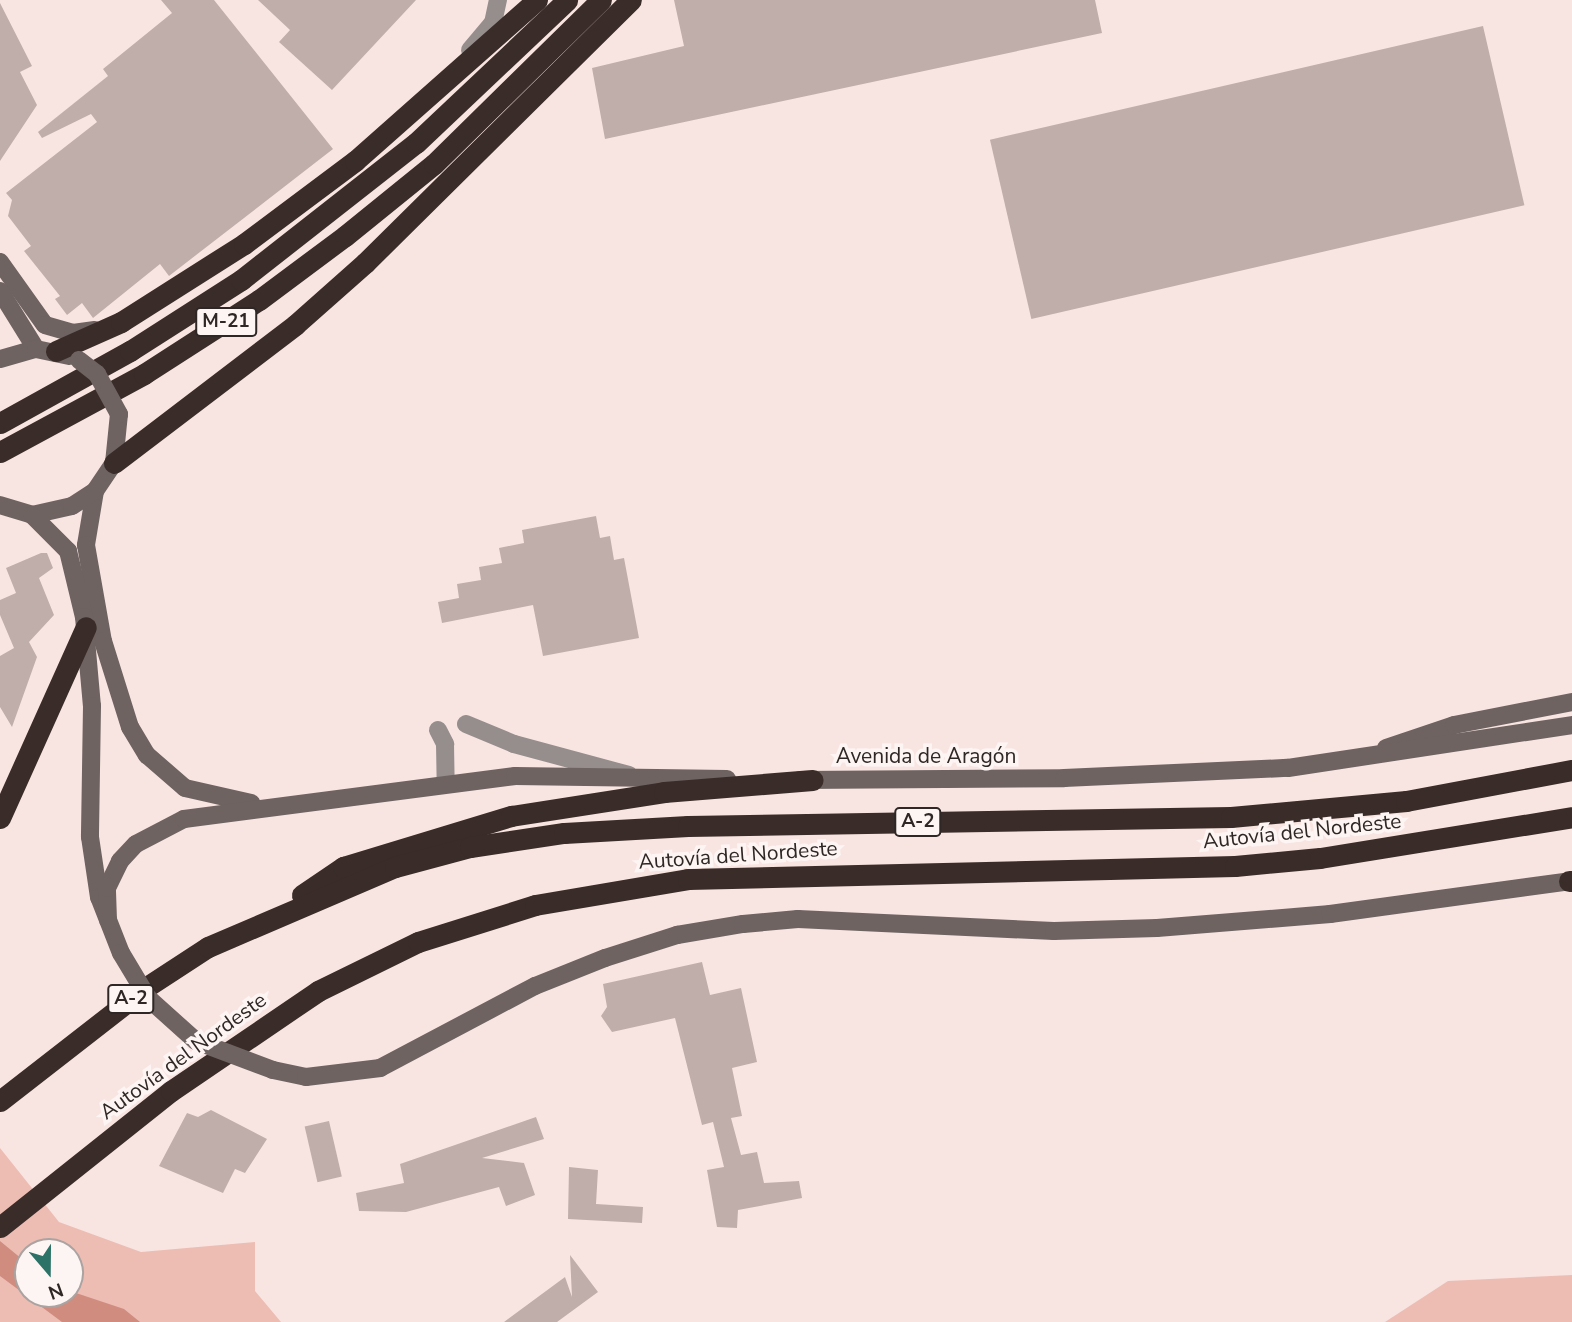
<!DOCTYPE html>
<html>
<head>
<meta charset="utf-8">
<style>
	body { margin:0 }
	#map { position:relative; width:1572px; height:1322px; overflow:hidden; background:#f8e5e1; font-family:"Nunito Sans",sans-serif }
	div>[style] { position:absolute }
	.green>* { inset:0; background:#edbdb4 }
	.water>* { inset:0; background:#cf8c7f }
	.building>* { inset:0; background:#c0aeab; transform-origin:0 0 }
	.street>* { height:18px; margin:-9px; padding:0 9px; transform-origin:9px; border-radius:9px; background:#968e8c }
	.secondary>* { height:18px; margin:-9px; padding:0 9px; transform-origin:9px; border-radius:9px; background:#6e6361 }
	.highway>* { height:21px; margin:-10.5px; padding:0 10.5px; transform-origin:10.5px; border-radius:10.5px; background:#3a2c29 }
	.secondary-bridge>* { height:18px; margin:-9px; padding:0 9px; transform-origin:9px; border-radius:9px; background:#6e6361 }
	span { translate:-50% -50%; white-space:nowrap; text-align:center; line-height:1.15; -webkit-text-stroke:7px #fdf5f4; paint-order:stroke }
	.shield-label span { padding:2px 5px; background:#fdf5f4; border:2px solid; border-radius:5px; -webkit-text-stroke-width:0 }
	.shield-label { font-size:19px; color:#2e2725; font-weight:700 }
	.street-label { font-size:21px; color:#2e2725 }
	.north { position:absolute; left:14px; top:1238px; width:70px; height:70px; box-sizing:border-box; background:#fdf5f4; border:2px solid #aaa3a1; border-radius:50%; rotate:160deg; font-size:19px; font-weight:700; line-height:28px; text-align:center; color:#2e2725 }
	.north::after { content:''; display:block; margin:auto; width:24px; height:32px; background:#2c7266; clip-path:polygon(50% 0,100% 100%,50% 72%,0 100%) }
</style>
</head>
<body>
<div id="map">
	<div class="green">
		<i style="clip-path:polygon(evenodd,0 1148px,59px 1222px,141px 1252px,255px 1242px,255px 1291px,281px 1322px,0 1322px,0 1148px,28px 1252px,70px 1252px,70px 1294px,28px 1294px,28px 1252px)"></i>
		<i style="clip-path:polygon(1572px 1275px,1572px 1322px,1385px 1322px,1448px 1281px)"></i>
	</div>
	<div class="water">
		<i style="clip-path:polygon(0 1241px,28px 1264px,28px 1294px,70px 1291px,124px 1309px,140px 1322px,62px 1322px,0 1276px)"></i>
	</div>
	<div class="building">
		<i style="clip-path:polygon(161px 0,214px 0,333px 149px,169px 276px,160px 264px,93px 318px,82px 303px,67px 315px,55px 299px,60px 296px,24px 251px,31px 246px,8px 216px,12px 200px,6px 193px,97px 122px,91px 114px,42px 138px,38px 132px,108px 76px,103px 69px,172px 13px)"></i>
		<i style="clip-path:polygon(258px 0,416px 0,332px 90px,279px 42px,290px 30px)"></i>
		<i style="clip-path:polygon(674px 0,1095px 0,1102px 33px,605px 139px,592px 68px,684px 46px)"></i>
		<i style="clip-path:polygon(0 3px,32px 66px,20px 72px,37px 105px,0 161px)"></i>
		<i style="left:1483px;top:26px;width:184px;height:506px;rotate:77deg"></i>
		<i style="clip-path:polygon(596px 516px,600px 538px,610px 536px,614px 560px,624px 558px,639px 638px,543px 656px,533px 605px,442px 623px,438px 602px,459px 598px,457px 584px,481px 580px,479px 567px,502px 563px,499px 548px,524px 543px,522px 530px)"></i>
		<i style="clip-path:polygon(41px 553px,47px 553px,53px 568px,39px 578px,54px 615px,29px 642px,37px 657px,12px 727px,0 707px,0 656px,14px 648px,0 615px,0 600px,16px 593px,6px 568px)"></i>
		<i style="clip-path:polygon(702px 962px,710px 995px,741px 988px,757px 1062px,732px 1068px,742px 1116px,731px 1118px,741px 1155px,757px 1152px,764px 1183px,799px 1181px,802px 1198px,738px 1210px,737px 1228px,717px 1227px,707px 1170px,724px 1167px,713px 1122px,702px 1125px,675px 1018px,612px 1032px,601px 1016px,607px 1007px,603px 984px)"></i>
		<i style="clip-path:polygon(211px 1110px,267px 1139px,245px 1173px,235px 1169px,223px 1193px,159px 1166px,187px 1113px,198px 1117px)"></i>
		<i style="clip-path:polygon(536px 1117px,544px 1139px,482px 1158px,524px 1163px,535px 1195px,506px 1206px,499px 1187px,406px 1212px,359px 1211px,356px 1193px,404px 1183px,400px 1164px)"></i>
		<i style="left:329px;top:1121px;width:57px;height:25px;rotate:77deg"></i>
		<i style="clip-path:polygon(569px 1167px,598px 1170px,596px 1204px,643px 1207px,642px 1223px,568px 1219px)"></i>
		<i style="clip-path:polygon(570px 1255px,598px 1292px,557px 1322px,504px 1322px,565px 1277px,572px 1297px)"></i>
	</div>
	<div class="street">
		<i style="left:470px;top:50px;width:35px;rotate:-50deg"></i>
		<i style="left:493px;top:23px;width:24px;rotate:-78deg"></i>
		<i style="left:466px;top:724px;width:52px;rotate:22.6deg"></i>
		<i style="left:514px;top:744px;width:119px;rotate:15.1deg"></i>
		<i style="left:438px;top:730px;width:16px;rotate:63deg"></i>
		<i style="left:445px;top:744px;width:39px;rotate:89deg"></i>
	</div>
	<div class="secondary">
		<i style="left:0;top:262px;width:77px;rotate:54.5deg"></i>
		<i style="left:45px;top:325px;width:29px;rotate:16deg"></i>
		<i style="left:73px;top:333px;width:22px;rotate:-8deg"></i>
		<i style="left:0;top:291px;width:68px;rotate:58.2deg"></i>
		<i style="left:0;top:359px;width:37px;rotate:-16deg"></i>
		<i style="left:36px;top:349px;width:34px;rotate:12deg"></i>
		<i style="left:95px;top:491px;width:55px;rotate:99.5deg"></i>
		<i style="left:86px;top:545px;width:97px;rotate:80deg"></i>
		<i style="left:103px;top:641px;width:90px;rotate:72.6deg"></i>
		<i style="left:130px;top:727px;width:33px;rotate:59deg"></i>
		<i style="left:147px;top:755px;width:50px;rotate:41deg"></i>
		<i style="left:185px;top:788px;width:68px;rotate:12.8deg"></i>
		<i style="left:0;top:505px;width:34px;rotate:17deg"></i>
		<i style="left:32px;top:515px;width:41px;rotate:-12.7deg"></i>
		<i style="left:72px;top:506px;width:27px;rotate:-33deg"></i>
		<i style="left:95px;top:491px;width:34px;rotate:-56deg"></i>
		<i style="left:114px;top:463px;width:49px;rotate:-84.2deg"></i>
		<i style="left:32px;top:515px;width:51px;rotate:45deg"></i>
		<i style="left:68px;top:551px;width:68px;rotate:76.4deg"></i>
		<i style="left:84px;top:617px;width:89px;rotate:84.9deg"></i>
		<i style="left:92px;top:706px;width:131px;rotate:90.9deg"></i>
		<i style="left:90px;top:837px;width:61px;rotate:81.5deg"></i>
		<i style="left:99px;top:897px;width:60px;rotate:68.6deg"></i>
		<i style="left:1386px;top:748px;width:72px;rotate:-18.7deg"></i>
		<i style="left:1454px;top:725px;width:120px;rotate:-11deg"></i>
		<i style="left:800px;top:780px;width:264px;rotate:-0.4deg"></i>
		<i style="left:1064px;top:778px;width:224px;rotate:-2.6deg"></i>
		<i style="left:1288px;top:768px;width:287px;rotate:-8.6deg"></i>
		<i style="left:108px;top:920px;width:32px;rotate:-92deg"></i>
		<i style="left:107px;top:888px;width:30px;rotate:-64deg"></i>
		<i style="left:120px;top:861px;width:23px;rotate:-47deg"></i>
		<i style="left:136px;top:844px;width:54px;rotate:-27.5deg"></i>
		<i style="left:184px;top:819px;width:334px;rotate:-7.4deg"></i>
		<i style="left:515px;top:776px;width:212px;rotate:0.8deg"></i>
		<i style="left:273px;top:1070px;width:34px;rotate:12deg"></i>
		<i style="left:306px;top:1077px;width:75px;rotate:-6.9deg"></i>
		<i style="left:380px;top:1068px;width:175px;rotate:-27.9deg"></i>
		<i style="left:535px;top:986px;width:75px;rotate:-21.8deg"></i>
		<i style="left:605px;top:958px;width:76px;rotate:-17.7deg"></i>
		<i style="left:677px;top:935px;width:67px;rotate:-9.5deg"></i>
		<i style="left:743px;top:924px;width:55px;rotate:-5.2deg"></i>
		<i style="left:798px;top:919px;width:256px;rotate:2.7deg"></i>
		<i style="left:1054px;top:931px;width:103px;rotate:-1.7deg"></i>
		<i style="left:1157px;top:928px;width:174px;rotate:-4.6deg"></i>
		<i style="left:1330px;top:914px;width:244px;rotate:-7.8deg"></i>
	</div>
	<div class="highway">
		<i style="left:56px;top:351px;width:71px;rotate:-24deg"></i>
		<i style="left:121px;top:322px;width:146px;rotate:-32.4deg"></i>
		<i style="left:244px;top:244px;width:139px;rotate:-36.8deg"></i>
		<i style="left:355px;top:161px;width:243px;rotate:-41.5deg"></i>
		<i style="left:0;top:423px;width:149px;rotate:-29deg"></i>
		<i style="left:130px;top:351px;width:132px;rotate:-32.6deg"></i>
		<i style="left:241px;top:280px;width:222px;rotate:-38.1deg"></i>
		<i style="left:416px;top:143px;width:208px;rotate:-43.4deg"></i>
		<i style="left:0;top:452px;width:164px;rotate:-28.4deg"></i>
		<i style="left:144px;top:374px;width:137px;rotate:-32.8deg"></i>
		<i style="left:259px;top:300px;width:107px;rotate:-36.7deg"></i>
		<i style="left:345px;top:236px;width:114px;rotate:-39deg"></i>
		<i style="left:434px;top:164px;width:234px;rotate:-44.5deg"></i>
		<i style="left:114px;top:463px;width:228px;rotate:-37.3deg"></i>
		<i style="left:295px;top:325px;width:94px;rotate:-41.5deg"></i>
		<i style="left:365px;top:263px;width:374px;rotate:-44.7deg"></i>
		<i style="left:0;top:818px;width:209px;rotate:-65.8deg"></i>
		<i style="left:1569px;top:881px;width:3px"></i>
		<i style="left:302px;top:895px;width:50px;rotate:-34.3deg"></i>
		<i style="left:343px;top:867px;width:176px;rotate:-16.9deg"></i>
		<i style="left:511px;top:816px;width:155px;rotate:-8.9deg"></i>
		<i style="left:664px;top:792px;width:149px;rotate:-4.6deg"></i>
		<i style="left:0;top:1101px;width:184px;rotate:-37.9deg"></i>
		<i style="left:145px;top:988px;width:75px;rotate:-33.1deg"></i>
		<i style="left:208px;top:947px;width:203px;rotate:-23.2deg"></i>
		<i style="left:395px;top:867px;width:78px;rotate:-14.9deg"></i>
		<i style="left:470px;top:847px;width:95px;rotate:-8.5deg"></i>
		<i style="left:564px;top:833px;width:124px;rotate:-3.2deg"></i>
		<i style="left:688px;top:826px;width:543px;rotate:-0.95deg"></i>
		<i style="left:1231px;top:817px;width:176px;rotate:-5.2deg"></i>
		<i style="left:1406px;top:801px;width:169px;rotate:-10.6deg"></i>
		<i style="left:0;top:1227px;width:218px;rotate:-38.5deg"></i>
		<i style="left:171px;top:1091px;width:178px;rotate:-34.2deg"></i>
		<i style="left:318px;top:991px;width:111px;rotate:-26.1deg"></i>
		<i style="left:418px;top:942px;width:123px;rotate:-17.5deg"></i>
		<i style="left:535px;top:905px;width:155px;rotate:-9.6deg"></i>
		<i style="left:688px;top:879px;width:547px;rotate:-1.36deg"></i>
		<i style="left:1235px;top:866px;width:85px;rotate:-5.4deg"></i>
		<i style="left:1320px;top:858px;width:255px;rotate:-9.2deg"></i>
	</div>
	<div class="secondary-bridge">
		<i style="left:79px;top:360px;width:23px;rotate:38deg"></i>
		<i style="left:97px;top:374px;width:46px;rotate:61.2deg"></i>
		<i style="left:121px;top:953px;width:52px;rotate:59deg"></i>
		<i style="left:148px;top:998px;width:64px;rotate:41.9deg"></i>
		<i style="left:196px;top:1041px;width:82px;rotate:20.6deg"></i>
	</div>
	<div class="shield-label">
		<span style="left:226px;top:322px">M-21</span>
		<span style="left:918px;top:822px">A-2</span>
		<span style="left:131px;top:999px">A-2</span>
	</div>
	<div class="street-label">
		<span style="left:926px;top:756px">Avenida de Aragón</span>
		<span style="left:1302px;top:831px;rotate:-6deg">Autovía del Nordeste</span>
		<span style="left:738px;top:855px;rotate:-4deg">Autovía del Nordeste</span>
		<span style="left:183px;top:1056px;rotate:-36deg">Autovía del Nordeste</span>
	</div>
	<div class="north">N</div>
</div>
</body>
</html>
